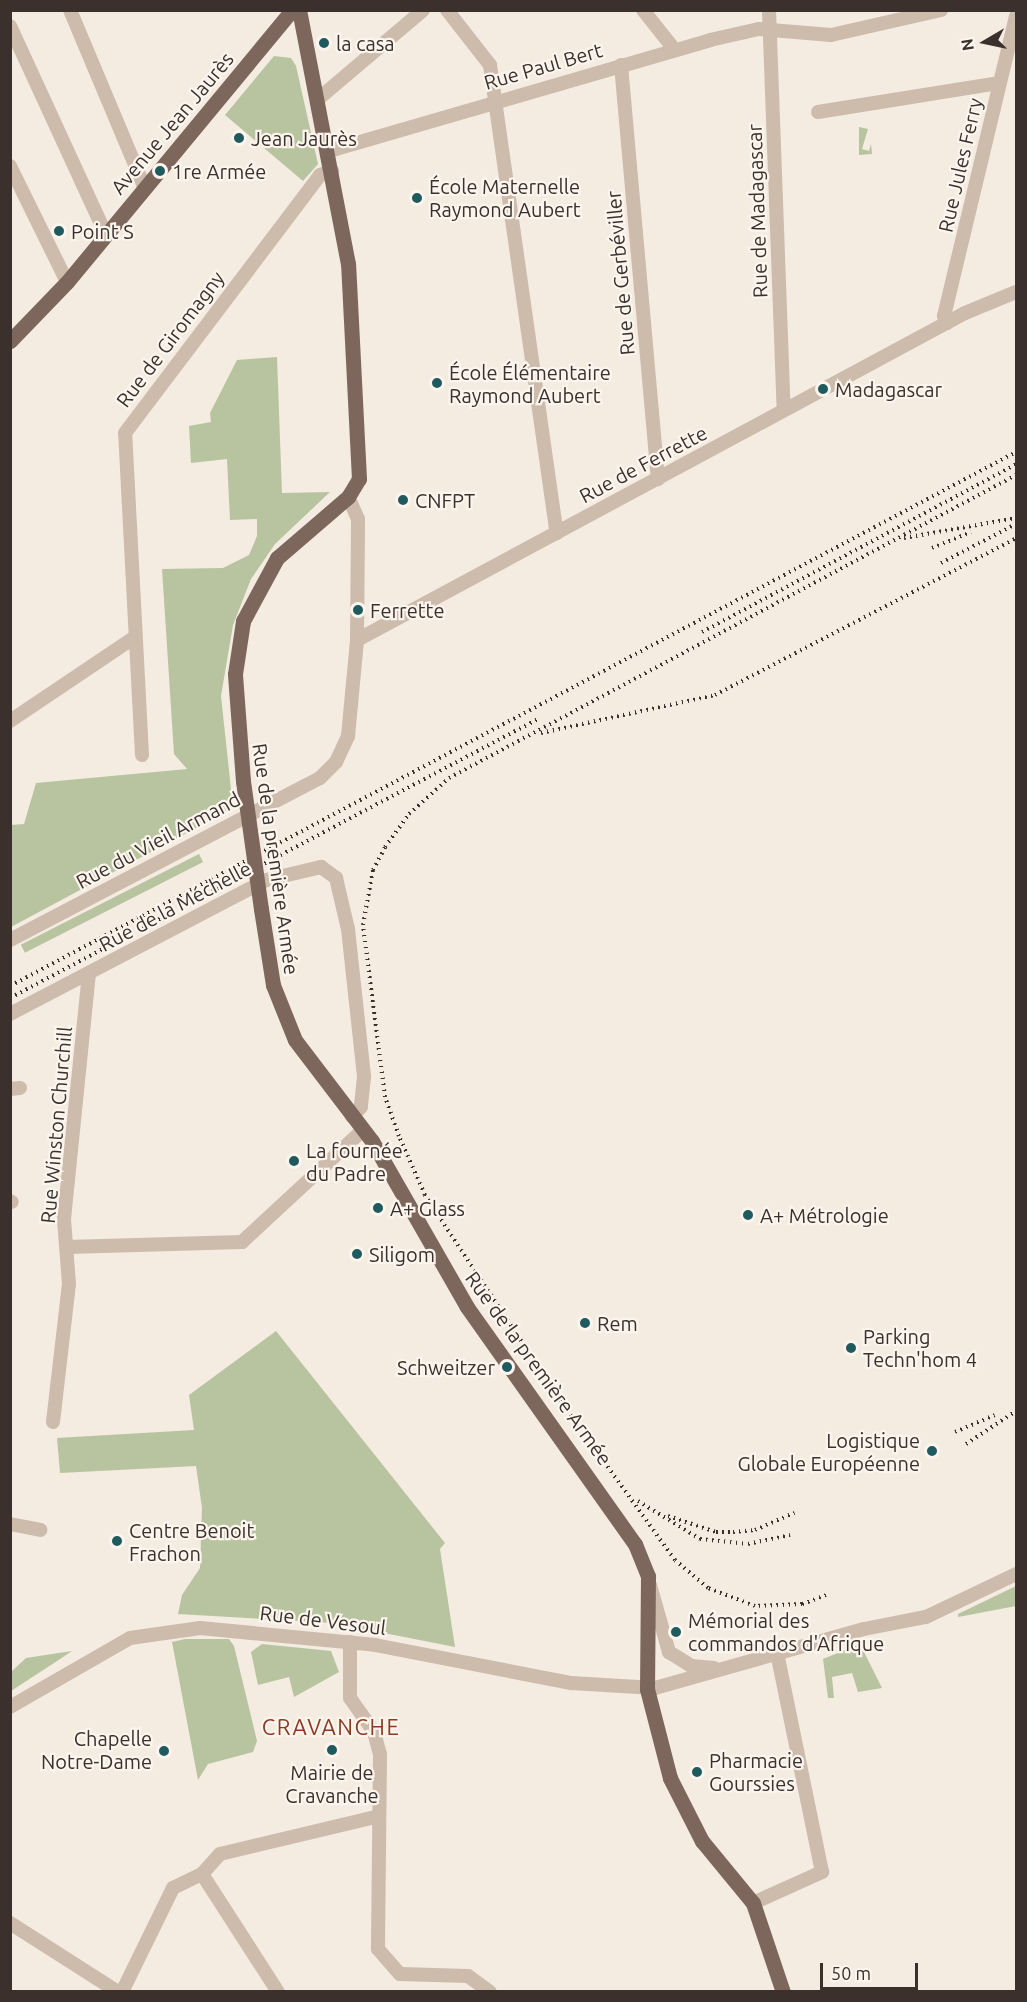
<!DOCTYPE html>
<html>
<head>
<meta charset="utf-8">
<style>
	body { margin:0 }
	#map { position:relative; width:1027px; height:2002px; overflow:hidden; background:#f4ebe1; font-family:Ubuntu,sans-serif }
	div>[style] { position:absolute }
	.green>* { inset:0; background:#b8c4a0; transform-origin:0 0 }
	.minor>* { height:14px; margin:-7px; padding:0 7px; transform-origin:7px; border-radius:7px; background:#cdbbac }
	.major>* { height:15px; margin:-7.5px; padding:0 7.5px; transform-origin:7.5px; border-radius:7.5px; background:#7d675c }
	.rail>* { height:4px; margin-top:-2px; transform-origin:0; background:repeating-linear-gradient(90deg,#3b302b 0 1.5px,transparent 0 6px) }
	.major-bridge>* { height:15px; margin:-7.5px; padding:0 7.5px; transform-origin:7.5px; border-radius:7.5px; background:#7d675c }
	.dots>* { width:16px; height:16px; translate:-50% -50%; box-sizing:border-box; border:3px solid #fbf5ee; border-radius:50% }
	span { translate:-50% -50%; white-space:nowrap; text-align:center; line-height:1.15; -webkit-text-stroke:4.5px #fbf5ee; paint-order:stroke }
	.poi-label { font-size:20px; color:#3b302b }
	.left { translate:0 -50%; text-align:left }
	.right { translate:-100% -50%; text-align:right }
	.street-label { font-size:20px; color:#3b302b }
	.quarter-label { font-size:22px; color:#8c3b22; letter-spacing:1.5px }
	.frame { position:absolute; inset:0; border:12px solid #3b302b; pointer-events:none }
	.north { position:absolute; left:955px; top:12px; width:60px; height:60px; -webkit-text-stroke:4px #fbf5ee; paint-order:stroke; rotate:261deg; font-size:16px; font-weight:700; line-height:24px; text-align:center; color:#3b302b }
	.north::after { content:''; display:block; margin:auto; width:21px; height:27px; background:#3b302b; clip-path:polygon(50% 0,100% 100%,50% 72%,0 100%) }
	.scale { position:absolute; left:820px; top:1963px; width:98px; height:27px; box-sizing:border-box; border:3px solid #3b302b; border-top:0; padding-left:8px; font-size:18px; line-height:21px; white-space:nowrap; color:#3b302b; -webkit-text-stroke:4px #fbf5ee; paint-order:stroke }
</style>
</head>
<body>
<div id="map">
	<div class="green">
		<i style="clip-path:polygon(274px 56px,291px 58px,296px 66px,318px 164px,303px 181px,225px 115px)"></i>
		<i style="clip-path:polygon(859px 127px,868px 129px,862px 149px,869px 151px,871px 144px,872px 154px,859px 155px)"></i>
		<i style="clip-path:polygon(277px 357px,282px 493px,330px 492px,275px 544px,251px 579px,233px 625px,221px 696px,233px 808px,11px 927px,11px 825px,24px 824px,36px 783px,187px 769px,174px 754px,162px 569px,223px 568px,249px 555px,257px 536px,257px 519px,230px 520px,227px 459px,191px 463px,189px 426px,211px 422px,210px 413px,237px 360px)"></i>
		<i style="left:199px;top:854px;width:9px;height:200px;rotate:63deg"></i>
		<i style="clip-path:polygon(276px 1331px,445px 1543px,440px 1549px,455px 1647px,333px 1623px,178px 1614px,182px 1595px,200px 1568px,202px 1508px,196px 1466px,60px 1473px,57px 1438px,194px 1430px,189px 1395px)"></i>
		<i style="clip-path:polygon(1016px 1586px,1016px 1606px,958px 1617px,958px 1614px)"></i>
		<i style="clip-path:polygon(185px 1639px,229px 1639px,234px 1646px,257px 1741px,253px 1752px,208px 1764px,198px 1780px,172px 1642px)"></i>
		<i style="clip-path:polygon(262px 1644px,331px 1651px,339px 1672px,294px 1697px,289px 1677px,258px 1685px,251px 1652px)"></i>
		<i style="clip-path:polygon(860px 1644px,882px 1688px,858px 1692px,852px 1673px,832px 1677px,834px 1698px,828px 1698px,823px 1659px)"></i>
		<i style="clip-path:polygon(72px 1651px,54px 1663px,11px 1691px,11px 1672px,26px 1658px)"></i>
	</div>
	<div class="minor">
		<i style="left:70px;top:10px;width:193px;rotate:67.2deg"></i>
		<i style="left:447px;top:10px;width:70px;rotate:52deg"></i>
		<i style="left:490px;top:65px;width:473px;rotate:81.9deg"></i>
		<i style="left:643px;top:10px;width:50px;rotate:51.5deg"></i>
		<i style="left:769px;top:10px;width:400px;rotate:87.9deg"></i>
		<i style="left:10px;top:26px;width:230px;rotate:65.3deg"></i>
		<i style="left:621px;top:65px;width:416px;rotate:84.9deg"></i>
		<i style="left:317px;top:100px;width:139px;rotate:-40.3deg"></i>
		<i style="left:818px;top:112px;width:184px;rotate:-9.1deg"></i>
		<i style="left:329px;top:151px;width:397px;rotate:-16.2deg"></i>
		<i style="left:710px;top:40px;width:50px;rotate:-12.7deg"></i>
		<i style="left:759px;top:29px;width:72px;rotate:4.8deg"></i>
		<i style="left:831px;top:35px;width:113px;rotate:-12.8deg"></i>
		<i style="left:10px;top:166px;width:129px;rotate:63.8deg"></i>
		<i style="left:947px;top:323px;width:8px;rotate:-113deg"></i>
		<i style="left:944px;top:316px;width:308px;rotate:-76.5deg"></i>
		<i style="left:357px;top:640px;width:690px;rotate:-28.27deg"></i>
		<i style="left:965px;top:313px;width:55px;rotate:-22.4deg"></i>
		<i style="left:10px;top:721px;width:151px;rotate:-33.9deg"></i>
		<i style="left:142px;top:755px;width:322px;rotate:-93deg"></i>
		<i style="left:125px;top:433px;width:323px;rotate:-52.9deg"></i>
		<i style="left:320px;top:175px;width:13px;rotate:-18deg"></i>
		<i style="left:10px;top:940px;width:350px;rotate:-27.6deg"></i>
		<i style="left:320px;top:778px;width:23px;rotate:-45deg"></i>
		<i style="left:336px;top:762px;width:29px;rotate:-65deg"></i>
		<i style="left:348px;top:736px;width:96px;rotate:-84.6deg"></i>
		<i style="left:357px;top:640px;width:121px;rotate:-89.5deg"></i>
		<i style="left:358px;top:519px;width:24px;rotate:-114deg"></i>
		<i style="left:10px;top:1014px;width:289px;rotate:-27.6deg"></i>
		<i style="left:266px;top:880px;width:57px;rotate:-13.3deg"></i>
		<i style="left:321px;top:867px;width:19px;rotate:36deg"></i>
		<i style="left:336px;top:878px;width:52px;rotate:76.8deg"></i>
		<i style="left:348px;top:929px;width:149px;rotate:83.8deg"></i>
		<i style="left:364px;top:1077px;width:30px;rotate:96deg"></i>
		<i style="left:361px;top:1107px;width:13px;rotate:135deg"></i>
		<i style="left:10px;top:1089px;width:10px;rotate:-6deg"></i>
		<i style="left:10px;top:1201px;width:2px;rotate:27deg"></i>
		<i style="left:67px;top:1247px;width:175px;rotate:-1.6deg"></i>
		<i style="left:242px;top:1242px;width:165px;rotate:-42.8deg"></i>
		<i style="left:53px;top:1422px;width:139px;rotate:-83.4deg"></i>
		<i style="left:69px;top:1284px;width:65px;rotate:-94.4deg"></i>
		<i style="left:64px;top:1219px;width:246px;rotate:-84.2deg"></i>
		<i style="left:10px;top:1524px;width:31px;rotate:11deg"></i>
		<i style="left:650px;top:1585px;width:70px;rotate:74.2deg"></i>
		<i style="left:669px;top:1652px;width:26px;rotate:32deg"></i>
		<i style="left:691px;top:1666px;width:23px;rotate:5deg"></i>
		<i style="left:350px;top:1642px;width:56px;rotate:90deg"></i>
		<i style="left:350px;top:1698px;width:42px;rotate:54.8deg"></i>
		<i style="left:374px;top:1732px;width:23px;rotate:75deg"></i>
		<i style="left:380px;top:1754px;width:195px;rotate:90.6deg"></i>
		<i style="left:378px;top:1949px;width:33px;rotate:49deg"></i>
		<i style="left:400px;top:1974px;width:68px;rotate:1.7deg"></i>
		<i style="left:468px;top:1976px;width:27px;rotate:36deg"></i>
		<i style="left:10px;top:1707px;width:138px;rotate:-29.9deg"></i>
		<i style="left:130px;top:1638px;width:71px;rotate:-8.1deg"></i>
		<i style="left:200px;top:1628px;width:176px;rotate:5.5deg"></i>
		<i style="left:375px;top:1645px;width:200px;rotate:11deg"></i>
		<i style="left:571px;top:1683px;width:84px;rotate:3.4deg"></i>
		<i style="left:655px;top:1688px;width:217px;rotate:-15.8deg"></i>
		<i style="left:864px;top:1629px;width:63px;rotate:-11deg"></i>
		<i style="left:926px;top:1617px;width:100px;rotate:-25.5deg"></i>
		<i style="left:202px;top:1874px;width:140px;rotate:57.2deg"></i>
		<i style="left:753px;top:1903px;width:76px;rotate:-24.2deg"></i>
		<i style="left:822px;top:1872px;width:225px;rotate:-101.6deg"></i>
		<i style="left:10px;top:1923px;width:128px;rotate:32.6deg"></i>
		<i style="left:122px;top:1992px;width:116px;rotate:-63.9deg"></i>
		<i style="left:173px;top:1888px;width:32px;rotate:-26deg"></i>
		<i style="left:202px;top:1874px;width:27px;rotate:-48deg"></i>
		<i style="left:220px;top:1854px;width:163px;rotate:-13.4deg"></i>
	</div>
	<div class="major">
		<i style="left:10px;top:341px;width:82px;rotate:-46deg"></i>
		<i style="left:67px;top:282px;width:353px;rotate:-50.4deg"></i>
		<i style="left:243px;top:781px;width:107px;rotate:-94.3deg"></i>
		<i style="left:235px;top:674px;width:54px;rotate:-81.4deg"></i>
		<i style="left:243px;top:621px;width:72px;rotate:-61.6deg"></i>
		<i style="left:277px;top:558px;width:94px;rotate:-40.7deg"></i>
		<i style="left:348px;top:497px;width:21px;rotate:-59deg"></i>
		<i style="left:359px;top:479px;width:215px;rotate:-92.9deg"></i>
		<i style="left:348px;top:264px;width:259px;rotate:-100.9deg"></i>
		<i style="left:261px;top:909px;width:77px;rotate:81deg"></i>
		<i style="left:273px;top:985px;width:59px;rotate:68.2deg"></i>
		<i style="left:295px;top:1040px;width:127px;rotate:52.7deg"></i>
		<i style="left:372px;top:1141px;width:191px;rotate:60.2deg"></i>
		<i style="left:467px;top:1307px;width:291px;rotate:54.7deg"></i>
		<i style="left:635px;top:1544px;width:35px;rotate:68deg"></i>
		<i style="left:648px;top:1576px;width:113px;rotate:90.5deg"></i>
		<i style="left:647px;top:1689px;width:92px;rotate:75.5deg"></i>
		<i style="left:670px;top:1778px;width:71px;rotate:63.1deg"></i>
		<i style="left:702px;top:1841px;width:80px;rotate:50.6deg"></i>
		<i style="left:753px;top:1903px;width:94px;rotate:71.4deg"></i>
	</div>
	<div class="rail">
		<i style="left:904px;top:538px;width:114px;rotate:-10.1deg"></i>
		<i style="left:932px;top:548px;width:42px;rotate:-22.3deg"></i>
		<i style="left:941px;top:563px;width:85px;rotate:-27.5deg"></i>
		<i style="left:702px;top:632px;width:356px;rotate:-28.1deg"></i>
		<i style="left:541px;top:733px;width:178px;rotate:-12.3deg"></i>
		<i style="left:715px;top:695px;width:339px;rotate:-27.5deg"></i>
		<i style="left:10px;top:986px;width:1139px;rotate:-27.96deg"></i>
		<i style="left:10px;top:998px;width:599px;rotate:-27.85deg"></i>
		<i style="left:955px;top:1432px;width:43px;rotate:-23deg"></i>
		<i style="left:966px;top:1444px;width:60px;rotate:-33.4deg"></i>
		<i style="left:638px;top:1501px;width:73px;rotate:31.5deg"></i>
		<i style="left:700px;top:1539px;width:48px;rotate:5.9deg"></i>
		<i style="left:748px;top:1544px;width:43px;rotate:-12.1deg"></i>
		<i style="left:668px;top:1516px;width:51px;rotate:18.4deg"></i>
		<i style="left:716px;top:1532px;width:17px"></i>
		<i style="left:733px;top:1532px;width:22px;rotate:-5deg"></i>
		<i style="left:755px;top:1530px;width:43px;rotate:-23.6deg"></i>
		<i style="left:826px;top:1595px;width:26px;rotate:159deg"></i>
		<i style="left:802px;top:1604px;width:47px;rotate:177.6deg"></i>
		<i style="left:755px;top:1606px;width:50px;rotate:-159deg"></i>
		<i style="left:708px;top:1588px;width:43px;rotate:-139.7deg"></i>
		<i style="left:675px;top:1560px;width:178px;rotate:-125.8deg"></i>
		<i style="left:571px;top:1416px;width:265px;rotate:-123.5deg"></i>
		<i style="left:425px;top:1195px;width:64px;rotate:-113.8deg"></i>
		<i style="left:399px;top:1136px;width:41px;rotate:-109.7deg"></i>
		<i style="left:385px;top:1097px;width:173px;rotate:-97.3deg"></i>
		<i style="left:363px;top:925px;width:56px;rotate:-79.7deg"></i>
		<i style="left:373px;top:870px;width:26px;rotate:-62deg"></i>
		<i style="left:385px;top:847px;width:41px;rotate:-54deg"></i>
		<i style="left:409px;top:814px;width:54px;rotate:-42deg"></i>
		<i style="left:449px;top:778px;width:643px;rotate:-28.12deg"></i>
	</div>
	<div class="major-bridge">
		<i style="left:243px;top:781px;width:129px;rotate:82deg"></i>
	</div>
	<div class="dots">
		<i style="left:324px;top:43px;background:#1f5a5e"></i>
		<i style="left:239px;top:138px;background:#1f5a5e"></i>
		<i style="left:160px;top:171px;background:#1f5a5e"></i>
		<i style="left:417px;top:198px;background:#1f5a5e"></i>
		<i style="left:59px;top:231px;background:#1f5a5e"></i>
		<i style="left:437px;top:383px;background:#1f5a5e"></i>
		<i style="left:823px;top:389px;background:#1f5a5e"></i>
		<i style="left:403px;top:500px;background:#1f5a5e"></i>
		<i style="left:358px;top:610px;background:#1f5a5e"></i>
		<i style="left:294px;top:1161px;background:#1f5a5e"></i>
		<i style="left:378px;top:1208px;background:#1f5a5e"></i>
		<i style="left:748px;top:1215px;background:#1f5a5e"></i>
		<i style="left:357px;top:1254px;background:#1f5a5e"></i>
		<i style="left:585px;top:1323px;background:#1f5a5e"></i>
		<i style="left:851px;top:1348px;background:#1f5a5e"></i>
		<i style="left:507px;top:1367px;background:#1f5a5e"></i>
		<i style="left:932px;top:1451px;background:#1f5a5e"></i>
		<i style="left:117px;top:1541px;background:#1f5a5e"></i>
		<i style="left:676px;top:1632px;background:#1f5a5e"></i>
		<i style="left:332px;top:1750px;background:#1f5a5e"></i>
		<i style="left:164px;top:1751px;background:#1f5a5e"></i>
		<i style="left:697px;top:1772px;background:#1f5a5e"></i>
	</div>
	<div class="poi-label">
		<span class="left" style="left:336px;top:43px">la casa</span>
		<span class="left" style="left:251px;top:138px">Jean Jaurès</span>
		<span class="left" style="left:172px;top:171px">1re Armée</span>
		<span class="left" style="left:429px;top:198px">École Maternelle<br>Raymond Aubert</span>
		<span class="left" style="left:71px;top:231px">Point S</span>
		<span class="left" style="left:449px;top:384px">École Élémentaire<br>Raymond Aubert</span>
		<span class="left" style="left:835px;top:389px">Madagascar</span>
		<span class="left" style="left:415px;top:500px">CNFPT</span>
		<span class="left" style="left:370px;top:610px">Ferrette</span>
		<span class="left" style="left:306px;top:1162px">La fournée<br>du Padre</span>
		<span class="left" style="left:390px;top:1208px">A+ Glass</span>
		<span class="left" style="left:760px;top:1215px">A+ Métrologie</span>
		<span class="left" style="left:369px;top:1254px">Siligom</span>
		<span class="left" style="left:597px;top:1323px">Rem</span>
		<span class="left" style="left:863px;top:1348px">Parking<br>Techn'hom 4</span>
		<span class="right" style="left:495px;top:1367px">Schweitzer</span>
		<span class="right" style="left:920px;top:1452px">Logistique<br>Globale Européenne</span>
		<span class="left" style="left:129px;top:1542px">Centre Benoit<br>Frachon</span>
		<span class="left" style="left:688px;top:1632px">Mémorial des<br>commandos d'Afrique</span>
		<span class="right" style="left:152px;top:1750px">Chapelle<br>Notre-Dame</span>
		<span class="left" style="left:709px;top:1772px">Pharmacie<br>Gourssies</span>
		<span style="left:332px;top:1784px">Mairie de<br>Cravanche</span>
	</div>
	<div class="street-label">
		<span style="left:543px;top:66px;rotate:-16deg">Rue Paul Bert</span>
		<span style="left:172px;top:123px;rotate:-50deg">Avenue Jean Jaurès</span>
		<span style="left:960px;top:165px;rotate:-77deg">Rue Jules Ferry</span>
		<span style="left:757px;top:211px;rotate:-92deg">Rue de Madagascar</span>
		<span style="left:620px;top:273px;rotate:-95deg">Rue de Gerbéviller</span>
		<span style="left:170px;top:339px;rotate:-53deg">Rue de Giromagny</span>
		<span style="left:643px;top:464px;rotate:-28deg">Rue de Ferrette</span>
		<span style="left:158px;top:840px;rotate:-28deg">Rue du Vieil Armand</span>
		<span style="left:276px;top:859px;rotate:82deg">Rue de la première Armée</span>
		<span style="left:175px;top:906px;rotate:-28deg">Rue de la Méchelle</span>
		<span style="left:56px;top:1125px;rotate:-85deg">Rue Winston Churchill</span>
		<span style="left:539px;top:1368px;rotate:54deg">Rue de la première Armée</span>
		<span style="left:323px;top:1620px;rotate:7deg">Rue de Vesoul</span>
	</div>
	<div class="quarter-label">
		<span style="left:331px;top:1727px">CRAVANCHE</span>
	</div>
	<div class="frame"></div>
	<div class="north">N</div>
	<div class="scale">50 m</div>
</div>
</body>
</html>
